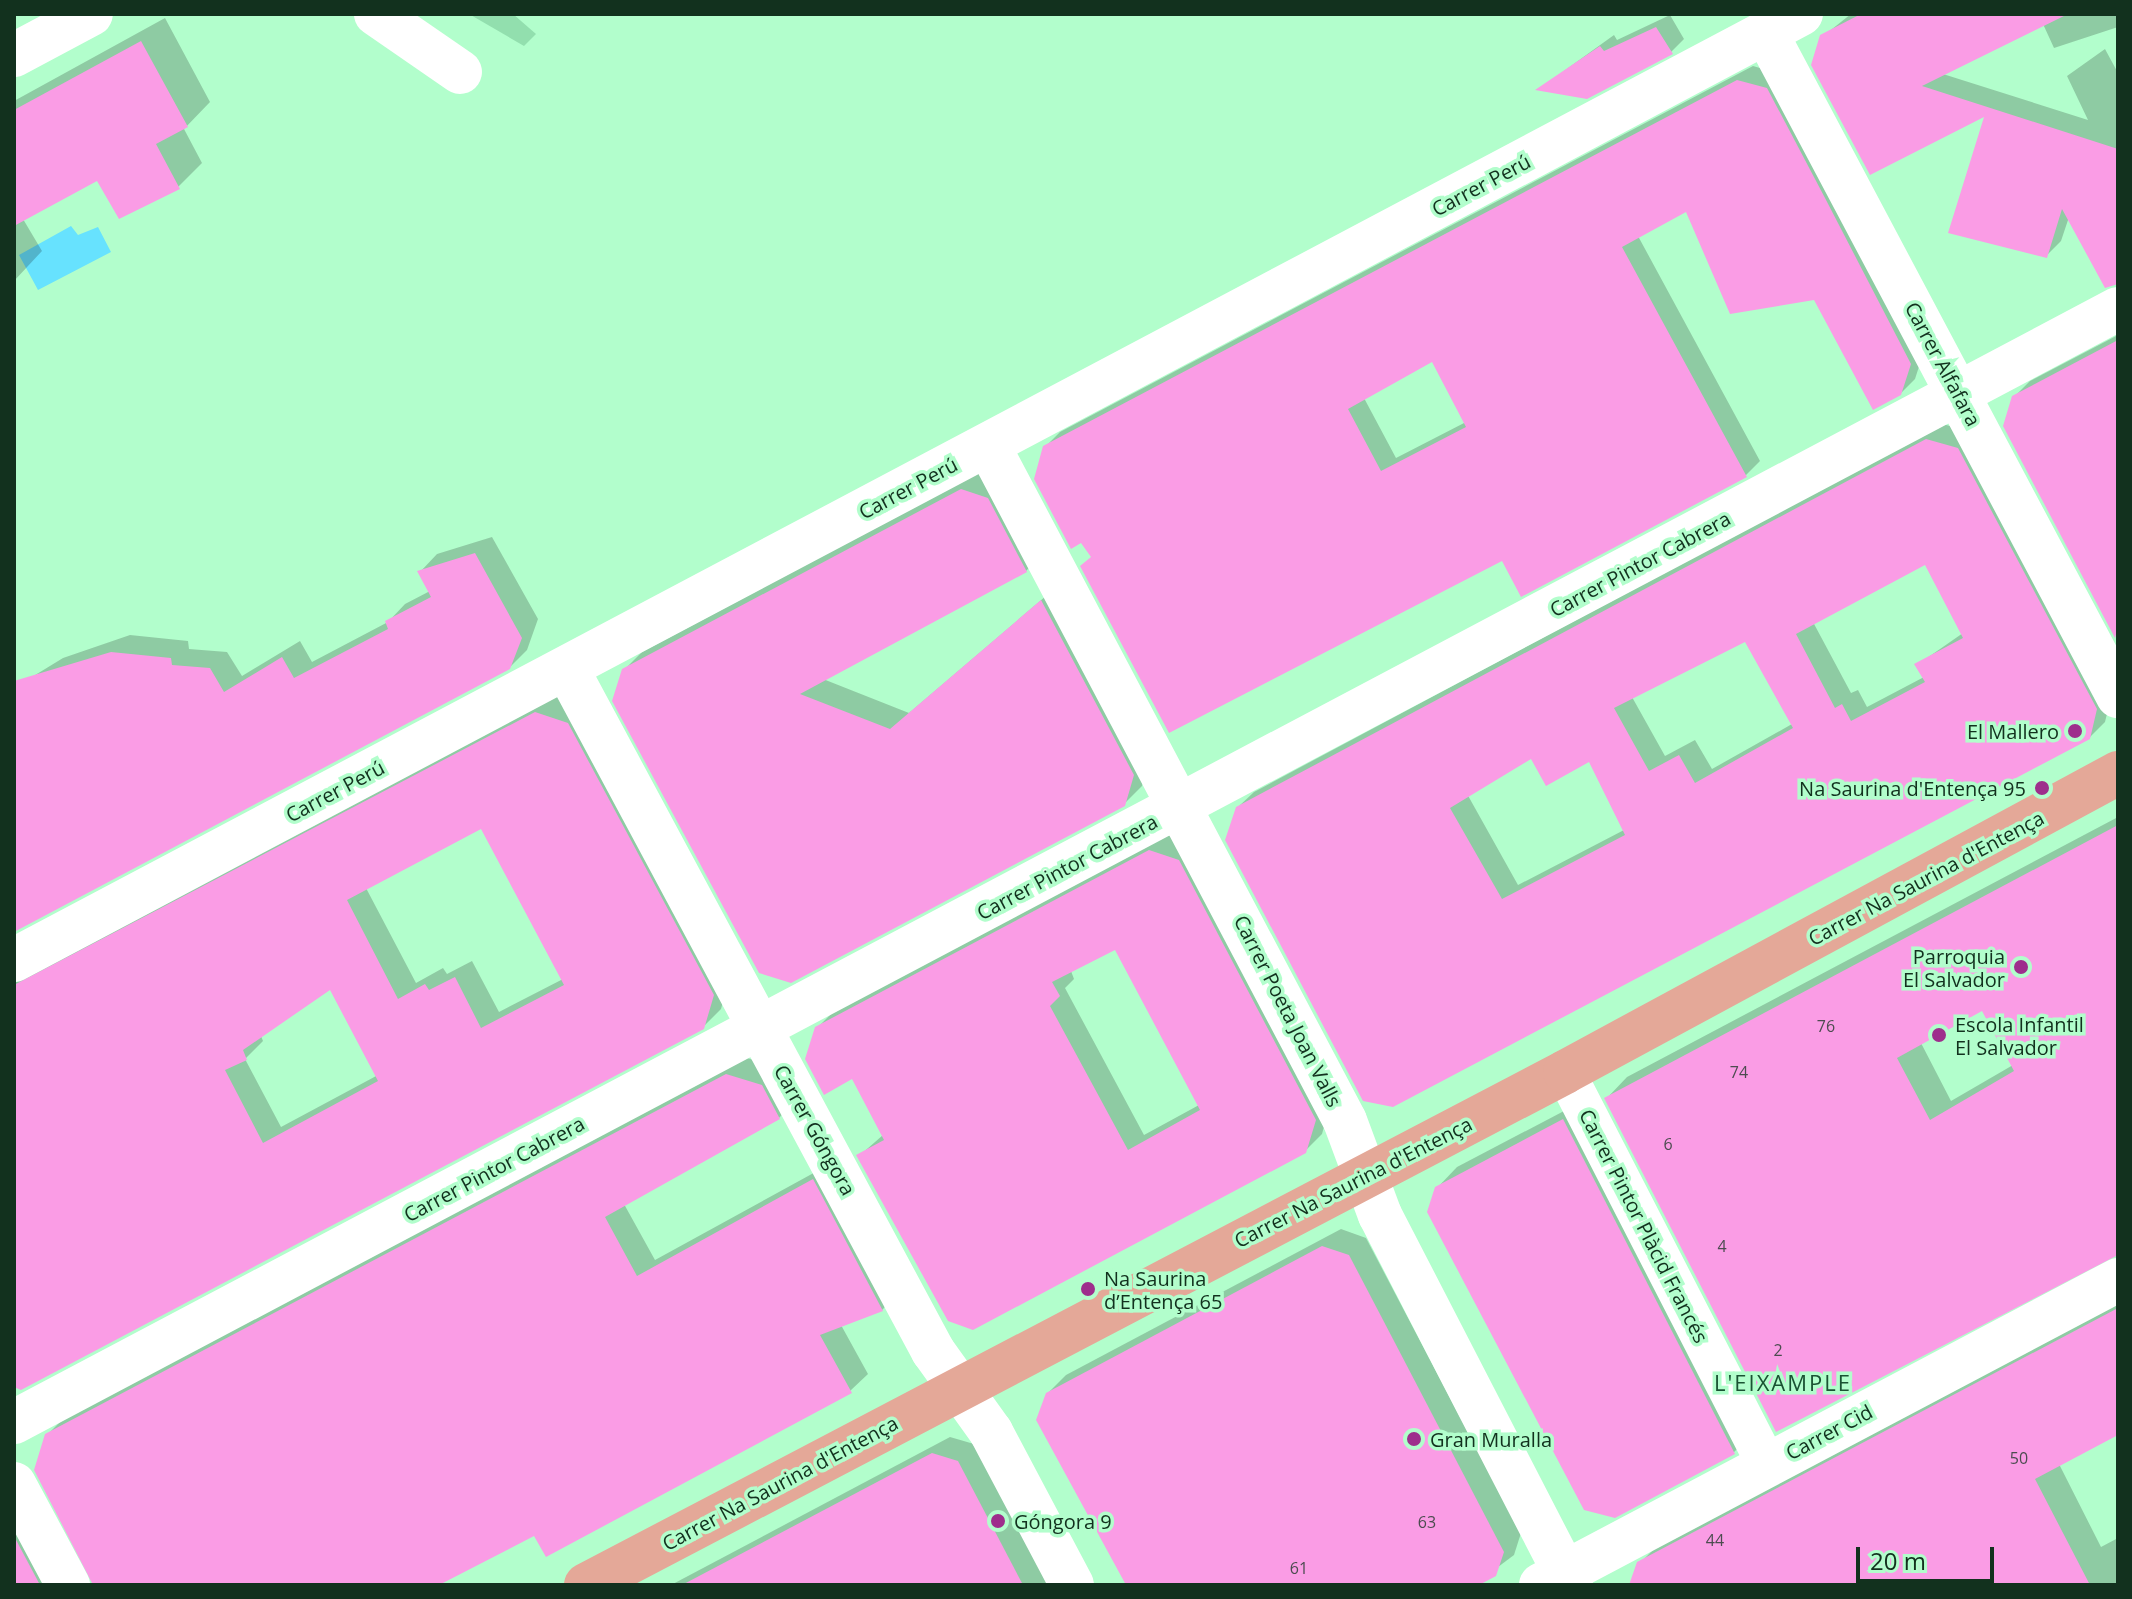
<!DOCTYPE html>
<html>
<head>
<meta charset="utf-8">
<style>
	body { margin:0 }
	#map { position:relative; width:2132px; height:1599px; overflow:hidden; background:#b2fecc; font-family:"Open Sans",sans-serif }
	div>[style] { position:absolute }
	.green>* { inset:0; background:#92dfae }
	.water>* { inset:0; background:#67e2fe }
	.shadow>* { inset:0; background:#0003 }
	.building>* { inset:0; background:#fa9ce5 }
	.pedestrian>* { height:40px; margin:-20px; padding:0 20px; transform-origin:20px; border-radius:20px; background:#fff }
	.minor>* { height:44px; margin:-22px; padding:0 22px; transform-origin:22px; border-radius:22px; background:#fff }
	.primary>* { height:44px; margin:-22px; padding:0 22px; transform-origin:22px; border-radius:22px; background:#e4a898 }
	.dots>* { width:22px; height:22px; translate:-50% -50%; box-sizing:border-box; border:4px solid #b2fecc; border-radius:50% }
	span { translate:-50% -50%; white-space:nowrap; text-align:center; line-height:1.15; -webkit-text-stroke:7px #b2fecc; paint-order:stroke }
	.number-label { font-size:16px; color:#4c4c50 }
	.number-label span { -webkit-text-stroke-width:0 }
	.street-label { font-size:20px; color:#12311e }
	.poi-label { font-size:20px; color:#12311e }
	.right { translate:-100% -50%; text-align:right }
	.left { translate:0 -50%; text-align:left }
	.neighbourhood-label { font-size:22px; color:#1a5333; letter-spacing:2px }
	.frame { position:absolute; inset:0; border:16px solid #12311e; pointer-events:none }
	.scale { position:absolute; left:1856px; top:1547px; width:138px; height:36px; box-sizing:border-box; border:4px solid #12311e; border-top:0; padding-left:10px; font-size:24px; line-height:28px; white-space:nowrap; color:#12311e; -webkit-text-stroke:6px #b2fecc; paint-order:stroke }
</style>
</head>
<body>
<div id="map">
	<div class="green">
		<i style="clip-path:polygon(469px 14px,513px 14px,536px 34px,524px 46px)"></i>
	</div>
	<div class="water">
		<i style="clip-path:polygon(71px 226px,78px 235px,98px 227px,111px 252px,38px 290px,19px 255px)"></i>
	</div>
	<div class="shadow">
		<i style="clip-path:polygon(1851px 14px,2118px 14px,2118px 27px,2054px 48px,2043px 24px,1943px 74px,2088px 120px,2067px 76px,2105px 49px,2118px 73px,2118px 282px,2069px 217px,2061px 241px,2046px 256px,1987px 113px,1871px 173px,1822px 37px)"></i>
		<i style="clip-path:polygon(1670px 15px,1684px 39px,1671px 52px,1539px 89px,1614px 35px,1617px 40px)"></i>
		<i style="clip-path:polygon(165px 18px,210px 102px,184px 129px,202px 163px,178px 187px,98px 179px,23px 219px,42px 251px,14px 281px,14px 101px)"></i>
		<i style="clip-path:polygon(evenodd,1753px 66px,1781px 74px,1925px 348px,1915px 379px,1900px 394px,1815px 298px,1687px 210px,1638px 236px,1760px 461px,1746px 475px,1522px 594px,1503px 559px,1093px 557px,1045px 447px,1060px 432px,1753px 66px,1433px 360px,1466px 422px,1396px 458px,1364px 398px,1433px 360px)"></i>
		<i style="clip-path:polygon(2118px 335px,2118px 639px,2005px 426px,2014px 397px,2030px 381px)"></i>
		<i style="clip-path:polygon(evenodd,1943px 424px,1973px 433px,2112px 693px,2105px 722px,2089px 738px,1393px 1105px,1237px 808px,1254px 792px,1943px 424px,1925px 562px,1963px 633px,1917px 665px,1924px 677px,1867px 707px,1858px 690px,1851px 693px,1813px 622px,1925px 562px,1943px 424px,1746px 639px,1792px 724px,1712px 769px,1695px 740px,1665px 756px,1632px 697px,1746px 639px,1943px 424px,1532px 756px,1590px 760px,1624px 830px,1518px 885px,1466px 792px,1532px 756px)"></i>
		<i style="clip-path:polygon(980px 472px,1043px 553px,1026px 571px,823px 679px,909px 713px,1060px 584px,1151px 757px,1142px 786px,1124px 804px,624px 670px,642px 652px)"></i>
		<i style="clip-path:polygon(492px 537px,538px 619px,527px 650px,509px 668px,14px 929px,14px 688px,63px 658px,130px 635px,188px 641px,189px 649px,227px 652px,242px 676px,300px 641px,312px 662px,388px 622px,405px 604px,430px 591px,420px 572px,437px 554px)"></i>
		<i style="clip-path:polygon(evenodd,554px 696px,585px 706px,730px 977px,721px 1009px,703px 1027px,14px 1385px,14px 959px,554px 696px,482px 826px,563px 979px,499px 1012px,472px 961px,447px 974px,443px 968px,416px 983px,366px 888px,482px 826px,554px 696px,331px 988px,378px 1075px,281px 1127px,245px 1059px,263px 1041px,261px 1036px,331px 988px)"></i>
		<i style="clip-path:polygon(evenodd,2118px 817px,2118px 1256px,1607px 1098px,1627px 1077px,2118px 817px,1982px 1008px,2013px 1065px,1951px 1101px,1921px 1043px,1982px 1008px)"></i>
		<i style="clip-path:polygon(evenodd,1167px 835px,1195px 844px,1331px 1102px,1322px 1134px,1305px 1151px,859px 1156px,883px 1135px,853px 1076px,817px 1028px,834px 1011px,1167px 835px,1116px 948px,1199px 1105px,1144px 1135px,1065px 988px,1074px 979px,1071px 971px,1116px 948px)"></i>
		<i style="clip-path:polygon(744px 1057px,779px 1068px,796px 1100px,779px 1118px,624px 1204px,655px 1260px,830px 1164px,900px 1292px,882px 1310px,841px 1325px,868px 1374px,850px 1391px,535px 1533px,435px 1585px,95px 1585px,47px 1435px,65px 1417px)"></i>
		<i style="clip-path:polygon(1583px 1101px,1754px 1433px,1734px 1452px,1615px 1515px,1437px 1188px,1457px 1167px)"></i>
		<i style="clip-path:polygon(1341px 1229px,1366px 1238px,1521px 1533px,1514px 1555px,1474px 1585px,1127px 1585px,1047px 1394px,1066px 1375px)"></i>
		<i style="clip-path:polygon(2118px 1300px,2118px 1433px,2059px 1464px,2101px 1547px,2118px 1538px,2118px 1585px,1631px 1585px,1639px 1564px,1661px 1542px)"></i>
		<i style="clip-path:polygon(950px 1437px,974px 1444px,1049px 1585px,671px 1585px)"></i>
		<i style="clip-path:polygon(14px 1485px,68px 1585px,14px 1585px)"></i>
	</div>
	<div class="building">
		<i style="clip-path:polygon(1861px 14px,2068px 14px,1922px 86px,2118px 149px,2118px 284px,2105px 288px,2062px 209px,2047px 258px,1948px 233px,1984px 117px,1870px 175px,1811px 65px,1820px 35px)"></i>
		<i style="clip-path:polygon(1656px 27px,1673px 54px,1587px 99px,1535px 90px,1600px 46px,1604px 51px)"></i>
		<i style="clip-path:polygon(141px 41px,188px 127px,156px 144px,180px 189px,119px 219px,97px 181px,14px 226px,14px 110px)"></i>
		<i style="clip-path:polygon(evenodd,1737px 80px,1767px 88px,1825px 198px,1911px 364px,1901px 395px,1873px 410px,1814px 300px,1730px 314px,1686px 212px,1622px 247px,1747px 477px,1521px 597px,1502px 561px,1169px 733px,1080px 566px,1091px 557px,1081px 543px,1071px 549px,1034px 479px,1043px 446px,1737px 80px,1432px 362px,1466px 427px,1381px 471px,1348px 409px,1432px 362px)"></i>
		<i style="clip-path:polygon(2118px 340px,2118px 626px,2115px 638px,2003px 426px,2012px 396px)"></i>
		<i style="clip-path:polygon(evenodd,1926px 439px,1958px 448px,2097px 709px,2090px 739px,1393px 1107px,1363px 1101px,1225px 840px,1236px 807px,1926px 439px,1925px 565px,1963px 638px,1914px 664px,1925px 682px,1851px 721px,1842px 704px,1835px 708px,1796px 634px,1925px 565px,1926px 439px,1745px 642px,1793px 728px,1695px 783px,1679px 755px,1649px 771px,1614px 708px,1745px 642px,1926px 439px,1531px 759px,1546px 786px,1589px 762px,1625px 835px,1502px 899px,1450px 808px,1531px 759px)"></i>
		<i style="clip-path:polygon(961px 489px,988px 498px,1027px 572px,800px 694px,890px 729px,1041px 600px,1134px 775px,1125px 806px,791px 983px,759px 973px,612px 701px,622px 669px)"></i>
		<i style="clip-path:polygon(475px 553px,522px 638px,510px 669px,14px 932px,14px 681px,111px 652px,171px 658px,172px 665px,210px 668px,224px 692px,282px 657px,294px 678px,388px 629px,385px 621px,431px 597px,417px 571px)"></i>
		<i style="clip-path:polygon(evenodd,535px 712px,568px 723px,714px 995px,704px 1029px,21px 1390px,14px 1387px,14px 985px,535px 712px,481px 829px,564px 985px,481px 1028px,455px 977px,429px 990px,425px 984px,398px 999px,347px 900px,481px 829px,535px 712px,330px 990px,378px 1081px,263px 1143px,225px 1070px,247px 1060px,243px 1050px,330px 990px)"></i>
		<i style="clip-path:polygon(evenodd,2118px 825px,2118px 1255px,1776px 1432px,1604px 1098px,2118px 825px,1982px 1011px,2014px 1071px,1930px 1120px,1897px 1058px,1982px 1011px)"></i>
		<i style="clip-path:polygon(evenodd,1149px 850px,1179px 860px,1316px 1120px,1306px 1153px,973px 1330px,948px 1321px,856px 1155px,884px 1140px,852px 1079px,824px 1095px,805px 1059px,815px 1027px,1149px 850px,1115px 950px,1200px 1110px,1128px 1150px,1050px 1006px,1060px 996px,1052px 982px,1115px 950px)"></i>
		<i style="clip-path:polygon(726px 1074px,762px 1085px,780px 1119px,605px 1217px,637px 1276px,813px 1179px,883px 1311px,820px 1335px,852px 1393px,546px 1557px,534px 1536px,439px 1585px,93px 1585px,34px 1470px,45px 1434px)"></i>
		<i style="clip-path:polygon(1563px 1119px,1735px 1454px,1615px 1518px,1584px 1510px,1427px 1212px,1435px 1187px)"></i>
		<i style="clip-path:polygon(1322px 1246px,1349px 1255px,1382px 1318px,1504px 1552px,1496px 1576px,1479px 1585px,1126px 1585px,1036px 1420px,1046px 1393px)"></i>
		<i style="clip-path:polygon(2118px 1308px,2118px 1435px,2035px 1479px,2090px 1585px,1629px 1585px,1637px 1562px)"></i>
		<i style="clip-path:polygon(932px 1453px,958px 1461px,1023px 1585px,682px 1585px)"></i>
		<i style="clip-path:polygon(15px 1538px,40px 1585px,14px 1585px)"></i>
	</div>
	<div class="pedestrian">
		<i style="left:1565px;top:1072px;width:442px;rotate:62.8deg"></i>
	</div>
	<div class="minor">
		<i style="left:376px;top:14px;width:102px;rotate:34.6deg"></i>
		<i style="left:1766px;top:33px;width:751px;rotate:62.04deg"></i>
		<i style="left:14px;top:55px;width:87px;rotate:-28deg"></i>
		<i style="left:988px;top:445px;width:764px;rotate:62.16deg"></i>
		<i style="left:1345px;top:1121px;width:100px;rotate:69.6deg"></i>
		<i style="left:1380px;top:1215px;width:416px;rotate:62.7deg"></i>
		<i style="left:567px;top:669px;width:774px;rotate:61.78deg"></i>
		<i style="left:933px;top:1351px;width:100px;rotate:54.4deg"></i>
		<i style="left:991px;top:1432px;width:173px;rotate:62.1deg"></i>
		<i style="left:14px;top:960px;width:2022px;rotate:-27.9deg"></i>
		<i style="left:14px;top:1422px;width:2380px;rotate:-27.88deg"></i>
		<i style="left:14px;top:1484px;width:115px;rotate:61.9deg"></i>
		<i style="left:1541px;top:1585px;width:653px;rotate:-27.86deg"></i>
	</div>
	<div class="primary">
		<i style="left:586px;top:1585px;width:1105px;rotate:-27.65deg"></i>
		<i style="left:1565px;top:1072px;width:629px;rotate:-28.4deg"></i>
	</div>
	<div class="dots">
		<i style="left:2075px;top:731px;background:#9e2e8c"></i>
		<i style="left:2042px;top:788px;background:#9e2e8c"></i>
		<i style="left:2021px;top:967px;background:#9e2e8c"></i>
		<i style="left:1939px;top:1035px;background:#9e2e8c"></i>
		<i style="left:1088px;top:1289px;background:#9e2e8c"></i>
		<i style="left:1414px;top:1439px;background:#9e2e8c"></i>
		<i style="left:998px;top:1521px;background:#9e2e8c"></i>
	</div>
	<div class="number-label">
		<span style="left:1826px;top:1026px">76</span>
		<span style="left:1739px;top:1072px">74</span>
		<span style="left:1668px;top:1144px">6</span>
		<span style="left:1722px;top:1246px">4</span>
		<span style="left:1778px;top:1350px">2</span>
		<span style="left:2019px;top:1458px">50</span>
		<span style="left:1427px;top:1522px">63</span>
		<span style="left:1715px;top:1540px">44</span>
		<span style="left:1299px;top:1568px">61</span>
	</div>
	<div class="street-label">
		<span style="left:1481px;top:185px;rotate:-28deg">Carrer Perú</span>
		<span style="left:1943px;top:364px;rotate:62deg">Carrer Alfafara</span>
		<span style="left:908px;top:488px;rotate:-28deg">Carrer Perú</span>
		<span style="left:1640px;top:564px;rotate:-28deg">Carrer Pintor Cabrera</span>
		<span style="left:335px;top:791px;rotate:-28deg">Carrer Perú</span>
		<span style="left:1067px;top:867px;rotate:-28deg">Carrer Pintor Cabrera</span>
		<span style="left:1926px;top:878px;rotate:-28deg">Carrer Na Saurina d'Entença</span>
		<span style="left:1288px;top:1011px;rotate:63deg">Carrer Poeta Joan Valls</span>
		<span style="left:815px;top:1130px;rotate:61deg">Carrer Góngora</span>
		<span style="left:494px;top:1169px;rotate:-28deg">Carrer Pintor Cabrera</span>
		<span style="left:1353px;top:1182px;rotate:-27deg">Carrer Na Saurina d'Entença</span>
		<span style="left:1644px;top:1226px;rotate:63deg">Carrer Pintor Plàcid Francés</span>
		<span style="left:1829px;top:1432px;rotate:-28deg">Carrer Cid</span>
		<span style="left:780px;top:1483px;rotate:-28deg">Carrer Na Saurina d'Entença</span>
	</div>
	<div class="poi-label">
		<span class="right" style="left:2059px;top:731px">El Mallero</span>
		<span class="right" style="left:2026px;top:788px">Na Saurina d'Entença 95</span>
		<span class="right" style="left:2005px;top:968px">Parroquia<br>El Salvador</span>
		<span class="left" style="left:1955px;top:1036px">Escola Infantil<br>El Salvador</span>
		<span class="left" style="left:1104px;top:1290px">Na Saurina<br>d’Entença 65</span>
		<span class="left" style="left:1430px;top:1439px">Gran Muralla</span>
		<span class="left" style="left:1014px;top:1521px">Góngora 9</span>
	</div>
	<div class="neighbourhood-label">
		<span style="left:1783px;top:1383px">L'EIXAMPLE</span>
	</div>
	<div class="frame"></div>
	<div class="scale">20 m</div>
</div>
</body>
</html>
